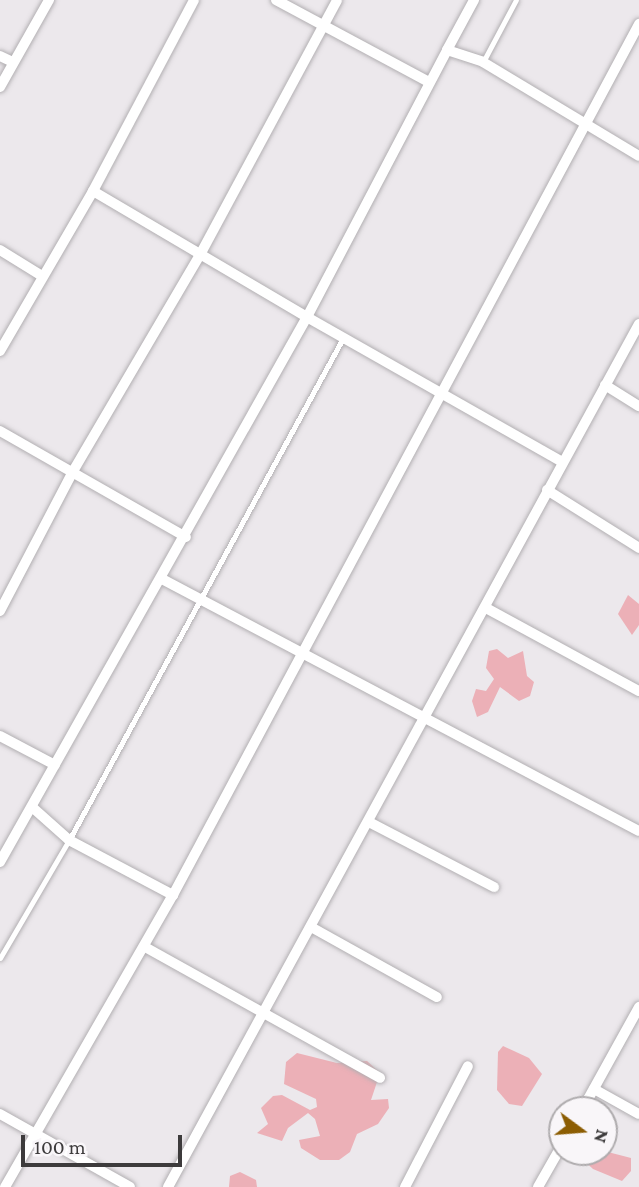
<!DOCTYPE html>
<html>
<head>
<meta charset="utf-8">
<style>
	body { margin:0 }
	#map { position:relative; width:639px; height:1187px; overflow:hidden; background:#ece8ec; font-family:"Crimson Pro",serif }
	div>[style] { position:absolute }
	.green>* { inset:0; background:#ecb0b7 }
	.roads { filter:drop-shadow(0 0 2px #b2afb2) drop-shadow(0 0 2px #b2afb2) }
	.lane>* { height:5px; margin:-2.5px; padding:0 2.5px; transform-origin:2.5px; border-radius:2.5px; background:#fff }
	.street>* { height:10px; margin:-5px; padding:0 5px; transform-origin:5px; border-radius:5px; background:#fff }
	span { translate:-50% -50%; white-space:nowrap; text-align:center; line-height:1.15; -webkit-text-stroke:5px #f9f6f9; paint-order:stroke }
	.north { position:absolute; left:548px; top:1096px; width:70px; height:70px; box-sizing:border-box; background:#f9f6f9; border:2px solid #aeabad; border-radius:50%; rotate:106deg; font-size:19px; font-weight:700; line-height:28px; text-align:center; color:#3d3b3c }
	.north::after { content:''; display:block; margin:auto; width:24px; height:32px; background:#8c5d03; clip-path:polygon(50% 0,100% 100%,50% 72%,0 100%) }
	.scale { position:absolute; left:21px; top:1135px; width:161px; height:32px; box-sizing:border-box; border:4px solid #3d3b3c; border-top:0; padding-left:9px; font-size:21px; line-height:24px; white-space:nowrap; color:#3d3b3c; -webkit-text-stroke:5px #f9f6f9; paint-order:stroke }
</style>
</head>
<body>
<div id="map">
	<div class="green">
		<i style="clip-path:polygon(628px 595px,639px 604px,639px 625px,632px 635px,618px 614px)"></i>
		<i style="clip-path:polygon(497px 649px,508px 658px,523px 651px,527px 676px,534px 682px,530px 696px,519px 701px,500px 687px,488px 712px,477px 717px,472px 701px,476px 689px,486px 691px,494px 679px,486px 668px,489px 651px)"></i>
		<i style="clip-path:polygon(503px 1046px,529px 1058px,542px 1074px,522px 1106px,509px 1104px,497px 1090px,498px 1052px)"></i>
		<i style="clip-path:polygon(297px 1053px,337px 1063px,367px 1061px,380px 1073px,371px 1100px,388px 1099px,389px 1108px,378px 1124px,357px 1134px,350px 1152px,339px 1160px,320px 1160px,301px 1148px,299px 1140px,320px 1136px,315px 1119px,308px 1113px,288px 1128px,282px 1141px,257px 1133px,268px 1124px,261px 1108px,273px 1096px,282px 1095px,310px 1110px,317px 1107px,316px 1099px,284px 1084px,286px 1062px)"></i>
		<i style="clip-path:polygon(604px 1151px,631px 1158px,631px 1171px,622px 1181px,593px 1169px,580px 1157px,579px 1152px)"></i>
		<i style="clip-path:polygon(240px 1172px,256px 1180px,257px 1187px,229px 1187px,230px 1176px)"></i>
	</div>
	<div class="roads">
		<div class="lane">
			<i style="left:483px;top:62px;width:70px;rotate:-62deg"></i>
			<i style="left:0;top:958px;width:137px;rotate:-59.7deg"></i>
			<i style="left:69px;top:840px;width:572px;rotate:-61.37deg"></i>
		</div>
		<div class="street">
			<i style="left:276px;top:0;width:174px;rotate:28.2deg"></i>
			<i style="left:447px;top:50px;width:57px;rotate:-61.6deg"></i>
			<i style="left:0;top:56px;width:14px;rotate:25deg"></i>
			<i style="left:0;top:87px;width:100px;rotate:-60.6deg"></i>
			<i style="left:93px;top:191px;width:248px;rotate:30.5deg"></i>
			<i style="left:307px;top:317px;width:301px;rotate:-62.3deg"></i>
			<i style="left:447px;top:50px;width:38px;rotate:18deg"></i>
			<i style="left:483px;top:62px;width:182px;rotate:31.1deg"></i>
			<i style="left:0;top:250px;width:49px;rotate:31.8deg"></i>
			<i style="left:0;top:351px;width:185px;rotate:-59.8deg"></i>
			<i style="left:93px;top:191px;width:216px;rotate:-62.1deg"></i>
			<i style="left:605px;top:385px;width:40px;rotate:32deg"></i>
			<i style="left:0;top:431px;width:214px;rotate:29.7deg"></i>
			<i style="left:547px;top:490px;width:109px;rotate:32.2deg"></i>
			<i style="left:162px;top:579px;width:539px;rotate:27.85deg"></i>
			<i style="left:486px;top:608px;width:174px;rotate:28.5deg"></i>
			<i style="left:0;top:611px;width:156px;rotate:-62.4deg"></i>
			<i style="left:72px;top:473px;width:255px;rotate:-59.6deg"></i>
			<i style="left:201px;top:253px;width:287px;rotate:-61.7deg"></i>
			<i style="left:0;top:736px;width:62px;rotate:27.8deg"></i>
			<i style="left:32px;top:807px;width:50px;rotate:41.7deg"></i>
			<i style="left:69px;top:840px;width:118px;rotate:27.9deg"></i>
			<i style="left:369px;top:822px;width:141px;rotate:27.5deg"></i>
			<i style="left:0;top:862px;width:626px;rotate:-60.61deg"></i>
			<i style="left:307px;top:317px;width:292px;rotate:29.6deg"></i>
			<i style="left:311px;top:927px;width:144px;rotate:29.1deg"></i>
			<i style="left:145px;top:947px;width:269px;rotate:29.1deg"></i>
			<i style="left:594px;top:1089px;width:51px;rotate:29.1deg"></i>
			<i style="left:582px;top:1110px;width:118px;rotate:-61deg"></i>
			<i style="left:0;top:1114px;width:149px;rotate:29.3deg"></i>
			<i style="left:5px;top:1187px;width:337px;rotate:-60.1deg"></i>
			<i style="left:173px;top:895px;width:988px;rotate:-61.85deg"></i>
			<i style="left:168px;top:1187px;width:983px;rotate:-61.38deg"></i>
			<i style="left:405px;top:1187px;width:136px;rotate:-62.5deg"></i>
			<i style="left:538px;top:1187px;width:48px;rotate:-60.3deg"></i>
		</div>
	</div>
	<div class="north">N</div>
	<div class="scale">100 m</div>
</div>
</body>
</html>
